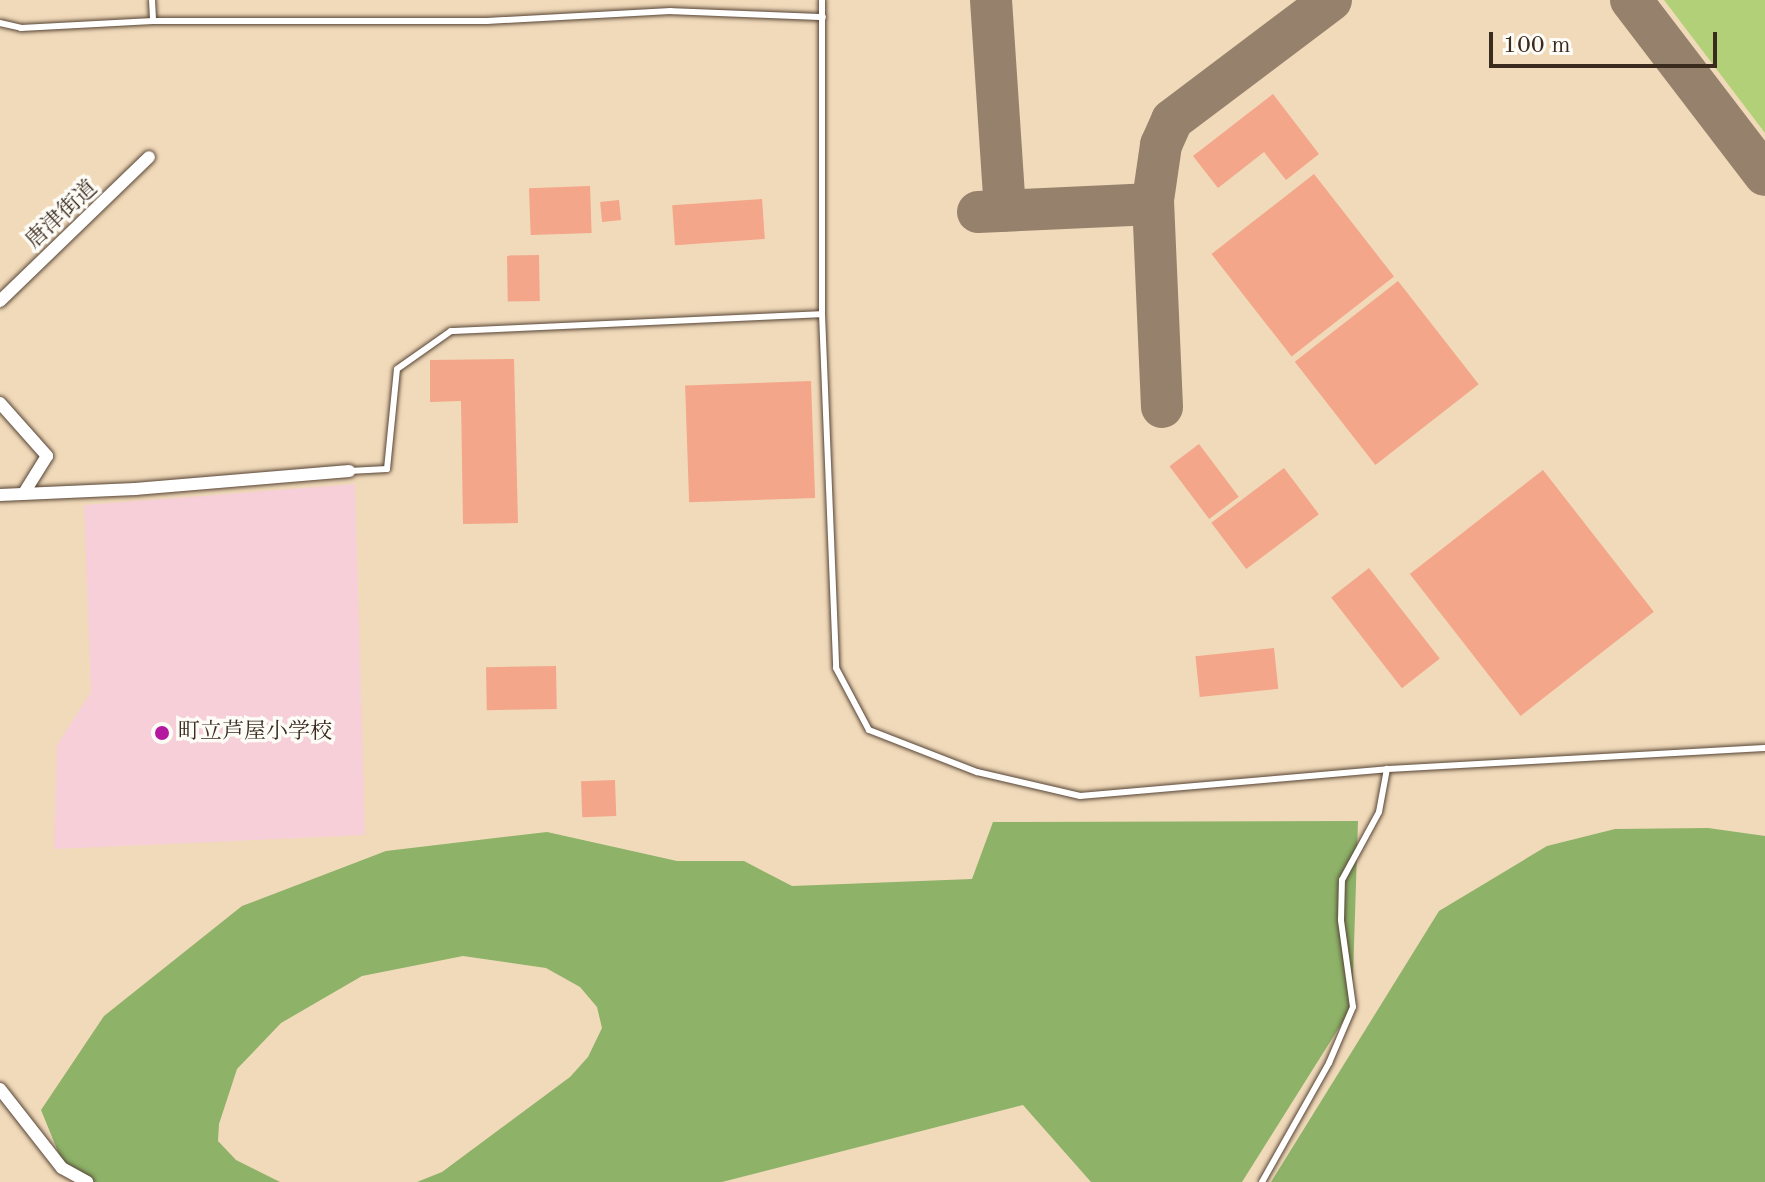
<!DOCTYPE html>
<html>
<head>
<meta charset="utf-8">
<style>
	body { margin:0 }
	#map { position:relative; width:1765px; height:1182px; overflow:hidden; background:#f1daba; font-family:"Old Standard TT","Noto Serif JP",serif }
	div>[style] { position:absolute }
	.built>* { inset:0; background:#f6cfd8 }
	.green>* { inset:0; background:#b2d077 }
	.forest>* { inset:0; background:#8db268 }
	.taxiway>* { height:42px; margin:-21px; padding:0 21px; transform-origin:21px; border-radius:21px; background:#96826c }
	.building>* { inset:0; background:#f3a689; transform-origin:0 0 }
	.roads { filter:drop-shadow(0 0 2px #564435) drop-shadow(0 0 2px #564435) }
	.lane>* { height:6px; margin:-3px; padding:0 3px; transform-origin:3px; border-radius:3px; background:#fff }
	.street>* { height:12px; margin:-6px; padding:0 6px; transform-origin:6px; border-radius:6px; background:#fff }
	.dots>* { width:22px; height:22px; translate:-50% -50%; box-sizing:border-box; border:4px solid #fdfcf7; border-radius:50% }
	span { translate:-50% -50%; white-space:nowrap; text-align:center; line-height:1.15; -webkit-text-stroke:7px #fdfcf7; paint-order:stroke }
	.street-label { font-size:22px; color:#3b2a1e }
	.poi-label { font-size:22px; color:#3b2a1e }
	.left { translate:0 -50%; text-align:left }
	.scale { position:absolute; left:1489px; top:32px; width:228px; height:36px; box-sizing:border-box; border:4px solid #3b2a1e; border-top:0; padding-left:10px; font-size:24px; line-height:28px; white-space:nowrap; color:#3b2a1e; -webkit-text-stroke:6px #fdfcf7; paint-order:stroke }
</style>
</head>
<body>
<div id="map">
	<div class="built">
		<i style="clip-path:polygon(355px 484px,365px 835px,54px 849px,57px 745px,91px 692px,84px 505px)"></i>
	</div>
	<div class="green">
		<i style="clip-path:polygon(1664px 0,1765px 0,1765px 133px)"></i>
	</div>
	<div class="forest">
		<i style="clip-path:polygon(1358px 821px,1352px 1007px,1242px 1182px,1091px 1182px,1023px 1105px,722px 1182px,417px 1182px,442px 1172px,570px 1077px,588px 1057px,602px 1028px,597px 1007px,580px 987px,546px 968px,463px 956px,362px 976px,281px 1023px,237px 1069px,219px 1124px,218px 1141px,236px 1160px,280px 1182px,88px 1182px,61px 1159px,41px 1110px,104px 1016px,242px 906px,386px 851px,547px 832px,677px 861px,744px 861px,792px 886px,972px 879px,993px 822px)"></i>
		<i style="clip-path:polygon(1708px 828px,1765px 836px,1765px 1182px,1271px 1182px,1439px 911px,1547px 846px,1615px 829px)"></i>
	</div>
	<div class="taxiway">
		<i style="left:991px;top:0;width:211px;rotate:86.2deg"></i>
		<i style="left:1631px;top:0;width:220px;rotate:52.6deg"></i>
		<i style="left:978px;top:212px;width:175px;rotate:-2.6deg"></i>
		<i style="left:1162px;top:407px;width:207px;rotate:-92.5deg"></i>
		<i style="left:1153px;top:200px;width:56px;rotate:-81.7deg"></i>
		<i style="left:1161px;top:145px;width:27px;rotate:-66deg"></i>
		<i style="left:1172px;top:120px;width:199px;rotate:-37deg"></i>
	</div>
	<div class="building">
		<i style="clip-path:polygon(1273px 94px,1319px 154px,1286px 180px,1264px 152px,1218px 188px,1193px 156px)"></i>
		<i style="left:1314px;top:174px;width:130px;height:130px;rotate:52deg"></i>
		<i style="left:590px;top:186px;width:47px;height:61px;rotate:88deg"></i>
		<i style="left:762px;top:199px;width:40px;height:90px;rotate:86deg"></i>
		<i style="left:619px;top:200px;width:20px;height:19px;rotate:84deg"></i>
		<i style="left:539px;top:255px;width:46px;height:32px;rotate:89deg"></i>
		<i style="left:1398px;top:281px;width:131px;height:131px;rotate:52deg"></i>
		<i style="clip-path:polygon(514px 359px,518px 523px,463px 524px,461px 401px,430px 402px,430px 360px)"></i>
		<i style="left:811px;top:381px;width:117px;height:126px;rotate:88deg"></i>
		<i style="left:1199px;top:444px;width:66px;height:37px;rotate:53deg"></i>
		<i style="left:1284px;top:468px;width:58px;height:91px;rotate:53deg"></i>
		<i style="left:1543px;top:470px;width:180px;height:169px;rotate:52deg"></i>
		<i style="left:1369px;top:568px;width:115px;height:48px;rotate:52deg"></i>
		<i style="left:1274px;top:648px;width:41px;height:79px;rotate:84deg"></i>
		<i style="left:556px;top:666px;width:43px;height:70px;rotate:89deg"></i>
		<i style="left:615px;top:780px;width:36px;height:34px;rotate:88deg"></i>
	</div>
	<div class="roads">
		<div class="lane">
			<i style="left:152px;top:0;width:21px;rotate:87deg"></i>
			<i style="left:822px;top:0;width:314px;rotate:90deg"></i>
			<i style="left:822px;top:314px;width:354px;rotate:87.7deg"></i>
			<i style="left:836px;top:668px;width:70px;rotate:62deg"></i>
			<i style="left:869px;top:730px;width:116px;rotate:21.3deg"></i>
			<i style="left:977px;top:772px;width:106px;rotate:13.1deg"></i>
			<i style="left:1080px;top:796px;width:308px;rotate:-5deg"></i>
			<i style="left:1387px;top:769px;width:379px;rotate:-3.2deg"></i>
			<i style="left:0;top:23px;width:22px;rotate:13deg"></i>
			<i style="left:21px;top:28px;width:132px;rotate:-3deg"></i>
			<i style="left:153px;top:21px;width:334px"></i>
			<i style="left:487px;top:21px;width:184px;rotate:-3.1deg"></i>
			<i style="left:671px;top:11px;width:152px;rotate:2.3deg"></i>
			<i style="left:349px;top:471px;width:38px;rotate:-3deg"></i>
			<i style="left:387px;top:469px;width:100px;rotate:-84.3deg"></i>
			<i style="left:397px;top:369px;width:66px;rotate:-35.1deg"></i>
			<i style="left:451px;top:331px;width:371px;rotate:-2.6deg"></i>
			<i style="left:1262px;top:1182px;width:137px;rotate:-60.6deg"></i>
			<i style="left:1329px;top:1063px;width:61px;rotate:-66.8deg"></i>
			<i style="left:1353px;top:1007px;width:88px;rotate:-97.9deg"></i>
			<i style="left:1341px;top:920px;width:40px;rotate:-88.6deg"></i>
			<i style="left:1342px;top:880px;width:77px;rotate:-61.4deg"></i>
			<i style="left:1379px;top:812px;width:44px;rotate:-79.5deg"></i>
		</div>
		<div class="street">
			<i style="left:0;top:301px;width:207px;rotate:-44deg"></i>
			<i style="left:0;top:403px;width:71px;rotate:48.4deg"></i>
			<i style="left:47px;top:456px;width:44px;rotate:121.9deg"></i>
			<i style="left:0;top:495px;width:135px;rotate:-2.5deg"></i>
			<i style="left:135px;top:489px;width:215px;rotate:-4.8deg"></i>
			<i style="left:0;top:1089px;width:100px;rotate:51.9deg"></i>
			<i style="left:62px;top:1168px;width:29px;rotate:29deg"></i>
		</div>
	</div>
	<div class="dots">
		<i style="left:162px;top:733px;background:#b5179e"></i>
	</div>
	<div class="street-label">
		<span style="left:62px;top:215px;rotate:-43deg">唐津街道</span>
	</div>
	<div class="poi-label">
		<span class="left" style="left:178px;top:733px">町立芦屋小学校</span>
	</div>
	<div class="scale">100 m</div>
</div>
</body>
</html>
